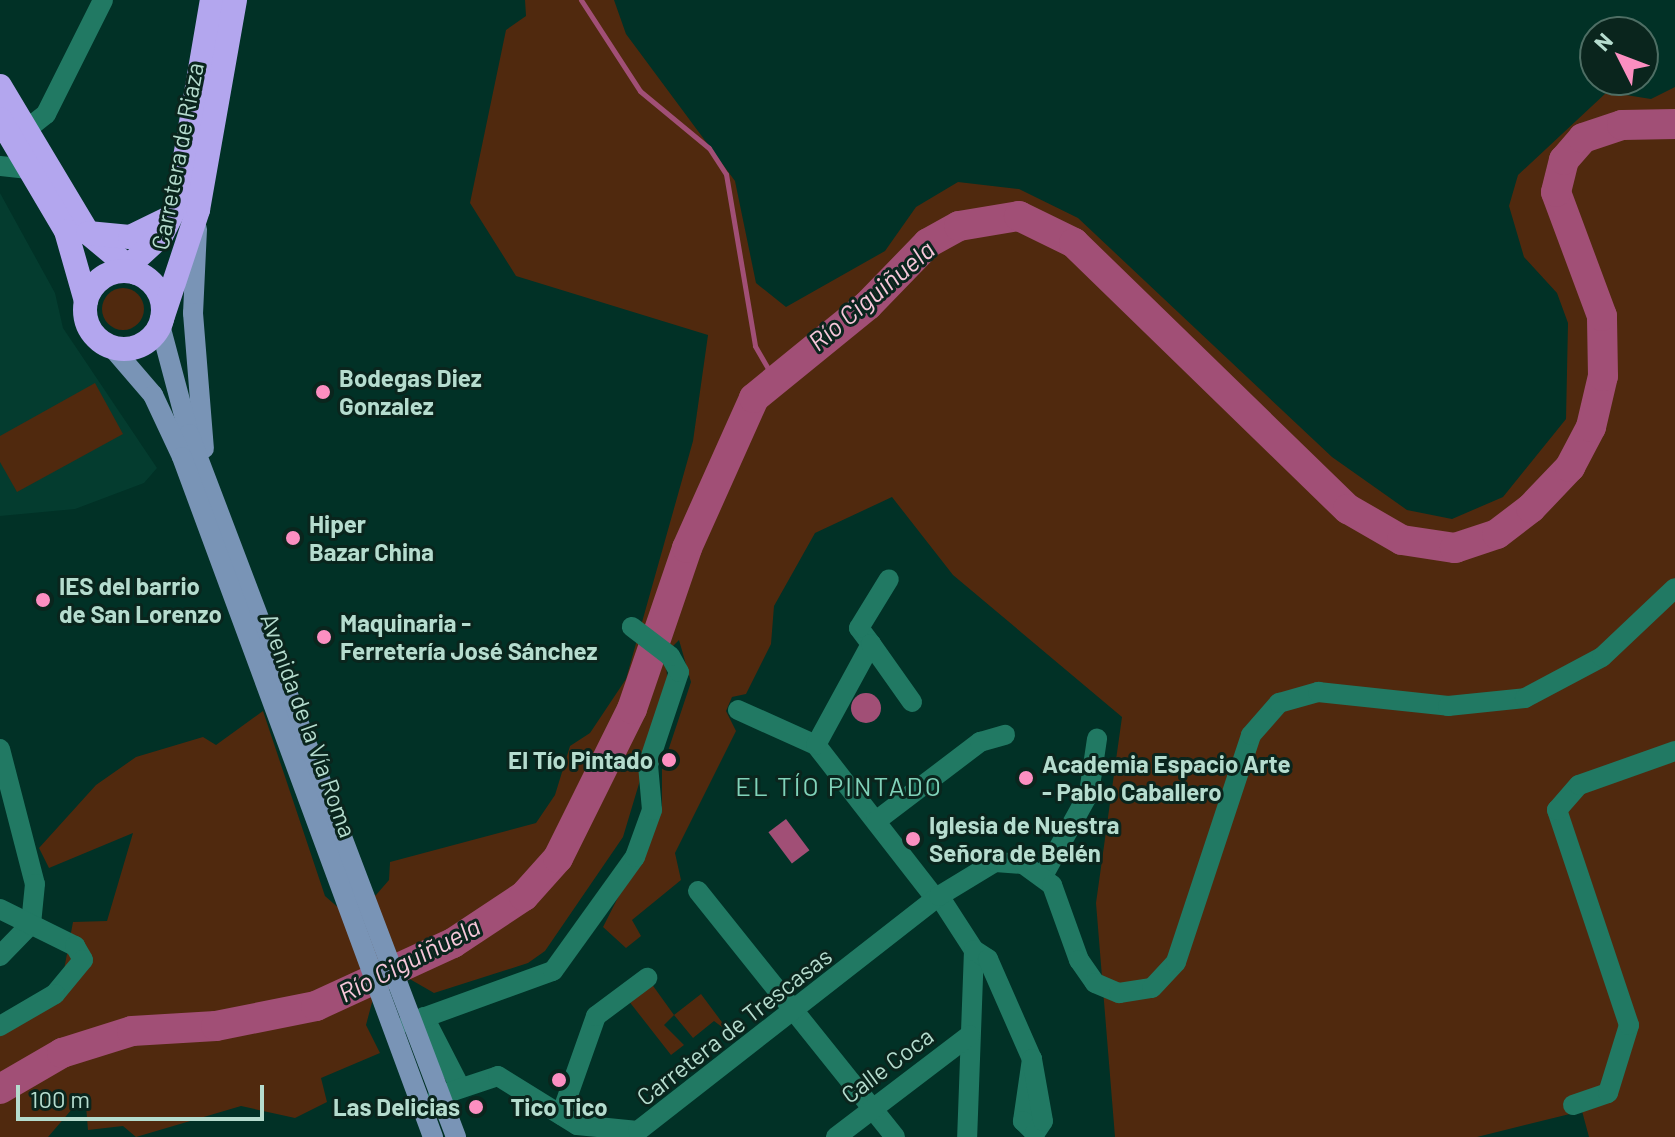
<!DOCTYPE html>
<html>
<head>
<meta charset="utf-8">
<style>
	body { margin:0 }
	#map { position:relative; width:1675px; height:1137px; overflow:hidden; background:#013126; font-family:Barlow,sans-serif }
	div>[style] { position:absolute }
	.built>* { inset:0; background:#043c2f }
	.green>* { inset:0; background:#50290e }
	.round { border-radius:50% }
	.water>* { inset:0; background:#a14f76; transform-origin:0 0 }
	.stream>* { height:5px; margin:-2.5px; padding:0 2.5px; transform-origin:2.5px; border-radius:2.5px; background:#a14f76 }
	.river>* { height:30px; margin:-15px; padding:0 15px; transform-origin:15px; border-radius:15px; background:#a14f76 }
	.minor>* { height:20px; margin:-10px; padding:0 10px; transform-origin:10px; border-radius:10px; background:#217963 }
	.major>* { height:20px; margin:-10px; padding:0 10px; transform-origin:10px; border-radius:10px; background:#7994b6 }
	.highway>* { height:24px; margin:-12px; padding:0 12px; transform-origin:12px; border-radius:12px; background:#b3a6ee }
	.highway>.ring { margin:-12px; padding:0; box-sizing:content-box; background:none; border:24px solid #b3a6ee; border-radius:50% }
	.dots>* { width:22px; height:22px; translate:-50% -50%; box-sizing:border-box; border:4px solid #0a251d; border-radius:50% }
	span { translate:-50% -50%; white-space:nowrap; text-align:center; line-height:1.15; -webkit-text-stroke:6px #0a251d; paint-order:stroke }
	.street-label { font-size:24px; color:#b5dcce }
	.poi-label { font-size:24px; color:#b5dcce; font-weight:700 }
	.left { translate:0 -50%; text-align:left }
	.right { translate:-100% -50%; text-align:right }
	.water-label { font-size:26px; color:#f7c7da; font-style:italic }
	.neighbourhood-label { font-size:26px; color:#81d3ba; letter-spacing:2px }
	.north { position:absolute; left:1579px; top:16px; width:80px; height:80px; box-sizing:border-box; background:#0a251d; border:2px solid #4e6e64; border-radius:50%; rotate:312deg; font-size:22px; font-weight:700; line-height:32px; text-align:center; color:#b5dcce }
	.north::after { content:''; display:block; margin:auto; width:28px; height:36px; background:#fc8fc1; clip-path:polygon(50% 0,100% 100%,50% 72%,0 100%) }
	.scale { position:absolute; left:16px; top:1085px; width:248px; height:36px; box-sizing:border-box; border:4px solid #b5dcce; border-top:0; padding-left:10px; font-size:24px; line-height:28px; white-space:nowrap; color:#b5dcce; -webkit-text-stroke:6px #0a251d; paint-order:stroke }
</style>
</head>
<body>
<div id="map">
	<div class="built">
		<i style="clip-path:polygon(0 193px,55px 293px,63px 328px,157px 468px,144px 483px,75px 509px,0 516px)"></i>
	</div>
	<div class="green">
		<i style="clip-path:polygon(525px 0,614px 0,626px 34px,735px 181px,756px 283px,786px 307px,885px 251px,916px 207px,958px 182px,1019px 189px,1078px 218px,1332px 457px,1407px 510px,1452px 519px,1503px 497px,1566px 419px,1568px 323px,1557px 293px,1524px 257px,1509px 206px,1518px 175px,1607px 92px,1651px 99px,1675px 87px,1675px 1137px,1589px 1137px,1582px 1111px,1477px 1137px,1115px 1137px,1096px 903px,1122px 717px,953px 575px,892px 497px,815px 533px,774px 606px,771px 644px,746px 694px,732px 697px,726px 711px,736px 731px,675px 853px,681px 880px,632px 920px,641px 936px,626px 948px,603px 927px,662px 811px,662px 769px,691px 682px,679px 640px,665px 654px,668px 687px,623px 837px,545px 951px,528px 963px,434px 993px,408px 978px,374px 995px,366px 1025px,380px 1053px,321px 1078px,327px 1102px,295px 1118px,241px 1106px,136px 1137px,123px 1126px,88px 1130px,85px 1094px,48px 1137px,0 1137px,0 1027px,63px 975px,73px 922px,107px 921px,133px 833px,49px 868px,39px 848px,96px 785px,136px 757px,203px 737px,216px 745px,263px 711px,325px 896px,341px 910px,376px 895px,389px 880px,390px 862px,536px 823px,555px 795px,570px 746px,590px 733px,626px 679px,693px 441px,708px 335px,516px 276px,470px 203px,506px 30px,526px 16px)"></i>
		<i class="round" style="left:102px;top:288px;width:42px;height:42px"></i>
		<i style="clip-path:polygon(95px 383px,123px 434px,17px 492px,0 462px,0 436px)"></i>
		<i style="clip-path:polygon(651px 983px,674px 1015px,701px 994px,730px 1033px,714px 1021px,693px 1038px,674px 1015px,664px 1025px,684px 1045px,671px 1055px,628px 1000px)"></i>
	</div>
	<div class="water">
		<i class="round" style="left:851px;top:693px;width:30px;height:30px"></i>
		<i style="left:786px;top:819px;width:39px;height:22px;rotate:53deg"></i>
	</div>
	<div class="stream">
		<i style="left:581px;top:0;width:108px;rotate:57deg"></i>
		<i style="left:640px;top:91px;width:89px;rotate:39.6deg"></i>
		<i style="left:709px;top:148px;width:31px;rotate:57deg"></i>
		<i style="left:726px;top:174px;width:174px;rotate:80.4deg"></i>
		<i style="left:755px;top:346px;width:34px;rotate:60deg"></i>
	</div>
	<div class="river">
		<i style="left:0;top:1089px;width:72px;rotate:-30.1deg"></i>
		<i style="left:62px;top:1053px;width:73px;rotate:-17.4deg"></i>
		<i style="left:132px;top:1031px;width:84px;rotate:-3.4deg"></i>
		<i style="left:216px;top:1026px;width:102px;rotate:-11.3deg"></i>
		<i style="left:316px;top:1006px;width:151px;rotate:-24.7deg"></i>
		<i style="left:453px;top:943px;width:85px;rotate:-33.5deg"></i>
		<i style="left:524px;top:896px;width:51px;rotate:-48.2deg"></i>
		<i style="left:558px;top:858px;width:166px;rotate:-63.6deg"></i>
		<i style="left:632px;top:709px;width:170px;rotate:-71.1deg"></i>
		<i style="left:687px;top:548px;width:164px;rotate:-65.9deg"></i>
		<i style="left:754px;top:398px;width:147px;rotate:-39.2deg"></i>
		<i style="left:868px;top:305px;width:86px;rotate:-45.9deg"></i>
		<i style="left:928px;top:243px;width:35px;rotate:-29deg"></i>
		<i style="left:959px;top:226px;width:61px;rotate:-9.5deg"></i>
		<i style="left:1019px;top:216px;width:61px;rotate:26.1deg"></i>
		<i style="left:1074px;top:243px;width:382px;rotate:44.2deg"></i>
		<i style="left:1348px;top:509px;width:62px;rotate:29.9deg"></i>
		<i style="left:1402px;top:540px;width:54px;rotate:8.6deg"></i>
		<i style="left:1455px;top:548px;width:44px;rotate:-18.4deg"></i>
		<i style="left:1497px;top:534px;width:43px;rotate:-37.4deg"></i>
		<i style="left:1531px;top:508px;width:57px;rotate:-46.4deg"></i>
		<i style="left:1570px;top:467px;width:45px;rotate:-62.3deg"></i>
		<i style="left:1591px;top:427px;width:52px;rotate:-76.8deg"></i>
		<i style="left:1603px;top:376px;width:60px;rotate:-91deg"></i>
		<i style="left:1602px;top:316px;width:132px;rotate:-110.4deg"></i>
		<i style="left:1556px;top:192px;width:33px;rotate:-76deg"></i>
		<i style="left:1564px;top:160px;width:29px;rotate:-49deg"></i>
		<i style="left:1583px;top:138px;width:41px;rotate:-18.4deg"></i>
		<i style="left:1622px;top:125px;width:53px;rotate:-1.1deg"></i>
	</div>
	<div class="minor">
		<i style="left:27px;top:129px;width:24px;rotate:-38deg"></i>
		<i style="left:46px;top:114px;width:127px;rotate:-63.4deg"></i>
		<i style="left:0;top:166px;width:31px;rotate:6deg"></i>
		<i style="left:871px;top:644px;width:20px;rotate:-127deg"></i>
		<i style="left:859px;top:628px;width:57px;rotate:-58.5deg"></i>
		<i style="left:738px;top:710px;width:85px;rotate:24.2deg"></i>
		<i style="left:816px;top:745px;width:195px;rotate:52.1deg"></i>
		<i style="left:816px;top:745px;width:115px;rotate:-61.4deg"></i>
		<i style="left:871px;top:644px;width:71px;rotate:54.7deg"></i>
		<i style="left:0;top:749px;width:139px;rotate:75.5deg"></i>
		<i style="left:35px;top:884px;width:40px;rotate:95.7deg"></i>
		<i style="left:31px;top:924px;width:45px;rotate:134.1deg"></i>
		<i style="left:876px;top:821px;width:131px;rotate:-37.2deg"></i>
		<i style="left:980px;top:742px;width:26px;rotate:-16deg"></i>
		<i style="left:1043px;top:876px;width:95px;rotate:-61deg"></i>
		<i style="left:1089px;top:793px;width:55px;rotate:-81.6deg"></i>
		<i style="left:698px;top:891px;width:315px;rotate:51.3deg"></i>
		<i style="left:939px;top:896px;width:64px;rotate:57.1deg"></i>
		<i style="left:974px;top:950px;width:187px;rotate:92.1deg"></i>
		<i style="left:0;top:909px;width:84px;rotate:26.3deg"></i>
		<i style="left:75px;top:946px;width:16px;rotate:60deg"></i>
		<i style="left:83px;top:960px;width:44px;rotate:129.5deg"></i>
		<i style="left:55px;top:994px;width:64px;rotate:149.8deg"></i>
		<i style="left:974px;top:950px;width:17px;rotate:33deg"></i>
		<i style="left:988px;top:959px;width:109px;rotate:66.3deg"></i>
		<i style="left:1032px;top:1059px;width:63px;rotate:98.3deg"></i>
		<i style="left:1023px;top:1121px;width:17px;rotate:45deg"></i>
		<i style="left:1035px;top:1133px;width:14px;rotate:-56deg"></i>
		<i style="left:1043px;top:1121px;width:63px;rotate:-100.1deg"></i>
		<i style="left:424px;top:1017px;width:79px;rotate:62.8deg"></i>
		<i style="left:409px;top:1023px;width:153px;rotate:-19.9deg"></i>
		<i style="left:553px;top:971px;width:140px;rotate:-54.3deg"></i>
		<i style="left:635px;top:857px;width:50px;rotate:-70.1deg"></i>
		<i style="left:652px;top:810px;width:45px;rotate:-95.1deg"></i>
		<i style="left:648px;top:765px;width:98px;rotate:-71.6deg"></i>
		<i style="left:679px;top:672px;width:18px;rotate:-119deg"></i>
		<i style="left:670px;top:656px;width:48px;rotate:-142.7deg"></i>
		<i style="left:438px;top:1096px;width:63px;rotate:-18.4deg"></i>
		<i style="left:498px;top:1076px;width:93px;rotate:31.8deg"></i>
		<i style="left:577px;top:1125px;width:61px;rotate:5.6deg"></i>
		<i style="left:638px;top:1131px;width:382px;rotate:-38deg"></i>
		<i style="left:939px;top:896px;width:66px;rotate:-31.3deg"></i>
		<i style="left:995px;top:862px;width:28px;rotate:4deg"></i>
		<i style="left:1023px;top:864px;width:36px;rotate:36deg"></i>
		<i style="left:1052px;top:885px;width:80px;rotate:70.2deg"></i>
		<i style="left:1079px;top:960px;width:28px;rotate:55deg"></i>
		<i style="left:1095px;top:983px;width:26px;rotate:23deg"></i>
		<i style="left:1119px;top:993px;width:33px;rotate:-9deg"></i>
		<i style="left:1152px;top:988px;width:35px;rotate:-47deg"></i>
		<i style="left:1176px;top:962px;width:239px;rotate:-71.7deg"></i>
		<i style="left:1251px;top:735px;width:43px;rotate:-48.8deg"></i>
		<i style="left:1279px;top:703px;width:41px;rotate:-15.8deg"></i>
		<i style="left:1318px;top:692px;width:131px;rotate:6.1deg"></i>
		<i style="left:1448px;top:706px;width:77px;rotate:-5.9deg"></i>
		<i style="left:1525px;top:698px;width:87px;rotate:-28deg"></i>
		<i style="left:1602px;top:657px;width:100px;rotate:-43.4deg"></i>
		<i style="left:1573px;top:1105px;width:37px;rotate:-19deg"></i>
		<i style="left:1608px;top:1093px;width:71px;rotate:-72.8deg"></i>
		<i style="left:1629px;top:1025px;width:227px;rotate:-108.5deg"></i>
		<i style="left:1557px;top:810px;width:33px;rotate:-49deg"></i>
		<i style="left:1579px;top:785px;width:102px;rotate:-19.5deg"></i>
		<i style="left:561px;top:1115px;width:105px;rotate:-70.5deg"></i>
		<i style="left:596px;top:1016px;width:64px;rotate:-36.7deg"></i>
		<i style="left:836px;top:1137px;width:168px;rotate:-37.3deg"></i>
	</div>
	<div class="major">
		<i style="left:197px;top:229px;width:84px;rotate:92.7deg"></i>
		<i style="left:193px;top:313px;width:136px;rotate:85.4deg"></i>
		<i style="left:160px;top:325px;width:113px;rotate:75.1deg"></i>
		<i style="left:189px;top:434px;width:752px;rotate:69.2deg"></i>
		<i style="left:110px;top:345px;width:66px;rotate:49.3deg"></i>
		<i style="left:153px;top:395px;width:68px;rotate:64.9deg"></i>
		<i style="left:182px;top:457px;width:725px;rotate:69.74deg"></i>
	</div>
	<div class="highway">
		<i style="left:0;top:86px;width:171px;rotate:59.1deg"></i>
		<i style="left:88px;top:233px;width:62px;rotate:39.8deg"></i>
		<i style="left:0;top:119px;width:130px;rotate:59.5deg"></i>
		<i style="left:66px;top:231px;width:73px;rotate:74.1deg"></i>
		<i style="left:88px;top:233px;width:42px;rotate:5.4deg"></i>
		<i style="left:130px;top:237px;width:41px;rotate:-25.9deg"></i>
		<i style="left:123px;top:271px;width:52px;rotate:-42.6deg"></i>
		<i style="left:161px;top:236px;width:36px;rotate:-63deg"></i>
		<i style="left:177px;top:204px;width:207px;rotate:-80.3deg"></i>
		<i class="ring" style="left:85px;top:271px;width:54px;height:54px"></i>
		<i style="left:162px;top:319px;width:115px;rotate:-71.7deg"></i>
		<i style="left:198px;top:210px;width:213px;rotate:-80deg"></i>
	</div>
	<div class="dots">
		<i style="left:323px;top:392px;background:#fc8fc1"></i>
		<i style="left:293px;top:538px;background:#fc8fc1"></i>
		<i style="left:43px;top:600px;background:#fc8fc1"></i>
		<i style="left:324px;top:637px;background:#fc8fc1"></i>
		<i style="left:669px;top:760px;background:#fc8fc1"></i>
		<i style="left:1026px;top:778px;background:#fc8fc1"></i>
		<i style="left:913px;top:839px;background:#fc8fc1"></i>
		<i style="left:559px;top:1080px;background:#fc8fc1"></i>
		<i style="left:476px;top:1107px;background:#fc8fc1"></i>
	</div>
	<div class="street-label">
		<span style="left:177px;top:156px;rotate:-79deg">Carretera de Riaza</span>
		<span style="left:309px;top:725px;rotate:70deg">Avenida de la Vía Roma</span>
		<span style="left:734px;top:1026px;rotate:-38deg">Carretera de Trescasas</span>
		<span style="left:887px;top:1065px;rotate:-37deg">Calle Coca</span>
	</div>
	<div class="poi-label">
		<span class="left" style="left:339px;top:392px">Bodegas Diez<br>Gonzalez</span>
		<span class="left" style="left:309px;top:538px">Hiper<br>Bazar China</span>
		<span class="left" style="left:59px;top:600px">IES del barrio<br>de San Lorenzo</span>
		<span class="left" style="left:340px;top:637px">Maquinaria -<br>Ferretería José Sánchez</span>
		<span class="right" style="left:653px;top:760px">El Tío Pintado</span>
		<span class="left" style="left:1042px;top:778px">Academia Espacio Arte<br>- Pablo Caballero</span>
		<span class="left" style="left:929px;top:839px">Iglesia de Nuestra<br>Señora de Belén</span>
		<span class="right" style="left:460px;top:1107px">Las Delicias</span>
		<span style="left:559px;top:1107px">Tico Tico</span>
	</div>
	<div class="water-label">
		<span style="left:871px;top:295px;rotate:-40deg">Río Ciguiñuela</span>
		<span style="left:409px;top:959px;rotate:-27deg">Río Ciguiñuela</span>
	</div>
	<div class="neighbourhood-label">
		<span style="left:839px;top:786px">EL TÍO PINTADO</span>
	</div>
	<div class="north">N</div>
	<div class="scale">100 m</div>
</div>
</body>
</html>
